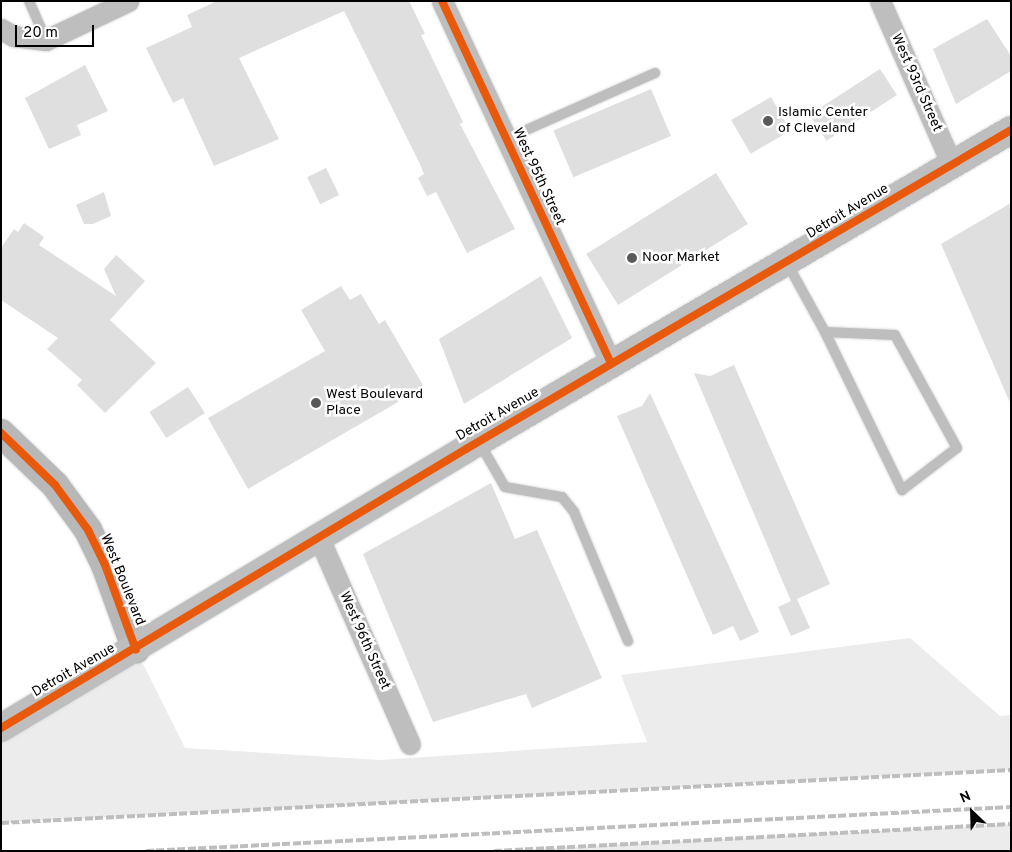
<!DOCTYPE html>
<html>
<head>
<meta charset="utf-8">
<style>
	body { margin:0 }
	#map { position:relative; width:1012px; height:852px; overflow:hidden; background:#fff; font-family:Overpass,sans-serif }
	div>[style] { position:absolute }
	.green>* { inset:0; background:#ececec }
	.building>* { inset:0; background:#dfdfdf; transform-origin:0 0 }
	.roads { filter:drop-shadow(0 0 1px #dbdbdb) drop-shadow(0 0 1px #dbdbdb) }
	.lane>* { height:10px; margin:-5px; padding:0 5px; transform-origin:5px; border-radius:5px; background:#bebebe }
	.street>* { height:21px; margin:-10.5px; padding:0 10.5px; transform-origin:10.5px; border-radius:10.5px; background:#bebebe }
	.secondary>* { height:28px; margin:-14px; padding:0 14px; transform-origin:14px; border-radius:14px; background:#b8b8b8 }
	.primary>* { height:28px; margin:-14px; padding:0 14px; transform-origin:14px; border-radius:14px; background:#bebebe }
	.rail>* { height:4px; margin-top:-2px; transform-origin:0; background:repeating-linear-gradient(90deg,#bebebe 0 8px,transparent 0 10.5px) }
	.cycleway>* { height:8px; margin:-4px; padding:0 4px; transform-origin:4px; border-radius:4px; background:#e8590c }
	.dots>* { width:14px; height:14px; translate:-50% -50%; box-sizing:border-box; border:2px solid #fff; border-radius:50% }
	span { translate:-50% -50%; white-space:nowrap; text-align:center; line-height:1.15; -webkit-text-stroke:5px #fff; paint-order:stroke }
	.street-label { font-size:14px; color:#000 }
	.poi-label { font-size:14px; color:#000 }
	.left { translate:0 -50%; text-align:left }
	.frame { position:absolute; inset:0; border:2px solid #000; pointer-events:none }
	.north { position:absolute; left:947px; top:787px; width:50px; height:50px; -webkit-text-stroke:4px #fff; paint-order:stroke; rotate:336deg; font-size:14px; font-weight:700; line-height:20px; text-align:center; color:#000 }
	.north::after { content:''; display:block; margin:auto; width:18px; height:22px; background:#000; clip-path:polygon(50% 0,100% 100%,50% 72%,0 100%) }
	.scale { position:absolute; left:15px; top:25px; width:79px; height:22px; box-sizing:border-box; border:2px solid #000; border-top:0; padding-left:6px; font-size:15px; line-height:18px; white-space:nowrap; color:#000; -webkit-text-stroke:4px #fff; paint-order:stroke }
</style>
</head>
<body>
<div id="map">
	<div class="green">
		<i style="clip-path:polygon(910px 638px,1000px 716px,1011px 715px,1011px 770px,1px 823px,1px 728px,136px 650px,185px 748px,380px 760px,647px 742px,621px 675px)"></i>
		<i style="clip-path:polygon(1011px 824px,1011px 851px,494px 851px,660px 842px)"></i>
	</div>
	<div class="building">
		<i style="clip-path:polygon(217px 1px,409px 1px,425px 34px,421px 35px,463px 122px,460px 124px,515px 229px,467px 253px,436px 192px,427px 196px,418px 178px,424px 174px,420px 164px,344px 11px,239px 58px,279px 139px,214px 166px,183px 98px,173px 103px,146px 48px,192px 27px,187px 15px)"></i>
		<i style="clip-path:polygon(987px 19px,1011px 56px,1011px 71px,956px 104px,933px 49px)"></i>
		<i style="clip-path:polygon(85px 65px,108px 111px,77px 125px,81px 135px,49px 149px,25px 98px)"></i>
		<i style="left:880px;top:69px;width:31px;height:84px;rotate:57deg"></i>
		<i style="left:651px;top:89px;width:51px;height:106px;rotate:67deg"></i>
		<i style="left:771px;top:97px;width:39px;height:46px;rotate:60deg"></i>
		<i style="left:326px;top:168px;width:30px;height:21px;rotate:64deg"></i>
		<i style="left:716px;top:173px;width:60px;height:153px;rotate:58deg"></i>
		<i style="clip-path:polygon(104px 192px,111px 216px,93px 224px,84px 224px,76px 205px)"></i>
		<i style="clip-path:polygon(1011px 203px,1011px 405px,941px 244px)"></i>
		<i style="clip-path:polygon(24px 223px,44px 237px,39px 245px,116px 296px,104px 269px,116px 255px,145px 281px,110px 320px,156px 363px,105px 413px,77px 385px,82px 380px,47px 349px,58px 338px,1px 300px,1px 248px,14px 229px,18px 232px)"></i>
		<i style="clip-path:polygon(541px 276px,572px 338px,464px 404px,439px 339px)"></i>
		<i style="clip-path:polygon(341px 286px,350px 300px,361px 294px,379px 324px,385px 320px,424px 387px,248px 489px,208px 418px,325px 351px,301px 310px)"></i>
		<i style="clip-path:polygon(734px 365px,830px 584px,797px 599px,810px 628px,791px 636px,778px 607px,791px 601px,694px 373px,710px 376px)"></i>
		<i style="left:188px;top:387px;width:31px;height:46px;rotate:57deg"></i>
		<i style="clip-path:polygon(650px 393px,759px 632px,740px 641px,733px 626px,713px 635px,617px 416px,642px 406px)"></i>
		<i style="clip-path:polygon(491px 483px,515px 539px,537px 530px,602px 678px,532px 708px,526px 694px,433px 722px,363px 554px)"></i>
	</div>
	<div class="roads">
		<div class="lane">
			<i style="left:29px;top:1px;width:43px;rotate:66.4deg"></i>
			<i style="left:506px;top:139px;width:163px;rotate:-23.9deg"></i>
			<i style="left:787px;top:263px;width:79px;rotate:61.2deg"></i>
			<i style="left:825px;top:332px;width:176px;rotate:64deg"></i>
			<i style="left:902px;top:490px;width:69px;rotate:-37.4deg"></i>
			<i style="left:957px;top:448px;width:129px;rotate:-118.8deg"></i>
			<i style="left:895px;top:335px;width:70px;rotate:-177.5deg"></i>
			<i style="left:479px;top:442px;width:52px;rotate:60deg"></i>
			<i style="left:505px;top:487px;width:58px;rotate:10deg"></i>
			<i style="left:562px;top:497px;width:19px;rotate:51deg"></i>
			<i style="left:574px;top:512px;width:140px;rotate:67.3deg"></i>
		</div>
		<div class="street">
			<i style="left:442px;top:1px;width:400px;rotate:65deg"></i>
			<i style="left:880px;top:1px;width:179px;rotate:66.3deg"></i>
			<i style="left:1px;top:29px;width:14px;rotate:30deg"></i>
			<i style="left:13px;top:36px;width:33px;rotate:7deg"></i>
			<i style="left:46px;top:40px;width:91px;rotate:-25.4deg"></i>
			<i style="left:319px;top:538px;width:225px;rotate:66.2deg"></i>
		</div>
		<div class="secondary">
			<i style="left:1px;top:433px;width:75px;rotate:43.9deg"></i>
			<i style="left:55px;top:485px;width:56px;rotate:53.7deg"></i>
			<i style="left:88px;top:530px;width:39px;rotate:64deg"></i>
			<i style="left:105px;top:565px;width:90px;rotate:70deg"></i>
		</div>
		<div class="primary">
			<i style="left:1px;top:728px;width:542px;rotate:-30.96deg"></i>
			<i style="left:466px;top:449px;width:631px;rotate:-30.34deg"></i>
		</div>
	</div>
	<div class="rail">
		<i style="left:1px;top:823px;width:1011px;rotate:-3deg"></i>
		<i style="left:146px;top:851px;width:866px;rotate:-2.91deg"></i>
		<i style="left:494px;top:851px;width:518px;rotate:-2.99deg"></i>
	</div>
	<div class="cycleway">
		<i style="left:442px;top:1px;width:400px;rotate:65deg"></i>
		<i style="left:1px;top:433px;width:75px;rotate:43.9deg"></i>
		<i style="left:55px;top:485px;width:56px;rotate:53.7deg"></i>
		<i style="left:88px;top:530px;width:39px;rotate:64deg"></i>
		<i style="left:105px;top:565px;width:90px;rotate:70deg"></i>
		<i style="left:1px;top:728px;width:542px;rotate:-30.96deg"></i>
		<i style="left:466px;top:449px;width:631px;rotate:-30.34deg"></i>
	</div>
	<div class="dots">
		<i style="left:768px;top:121px;background:#595959"></i>
		<i style="left:632px;top:258px;background:#595959"></i>
		<i style="left:316px;top:403px;background:#595959"></i>
	</div>
	<div class="street-label">
		<span style="left:916px;top:83px;rotate:66deg">West 93rd Street</span>
		<span style="left:538px;top:177px;rotate:65deg">West 95th Street</span>
		<span style="left:848px;top:212px;rotate:-31deg">Detroit Avenue</span>
		<span style="left:498px;top:415px;rotate:-30deg">Detroit Avenue</span>
		<span style="left:122px;top:580px;rotate:68deg">West Boulevard</span>
		<span style="left:364px;top:641px;rotate:66deg">West 96th Street</span>
		<span style="left:74px;top:671px;rotate:-30deg">Detroit Avenue</span>
	</div>
	<div class="poi-label">
		<span class="left" style="left:778px;top:121px">Islamic Center<br>of Cleveland</span>
		<span class="left" style="left:642px;top:258px">Noor Market</span>
		<span class="left" style="left:326px;top:403px">West Boulevard<br>Place</span>
	</div>
	<div class="frame"></div>
	<div class="north">N</div>
	<div class="scale">20 m</div>
</div>
</body>
</html>
